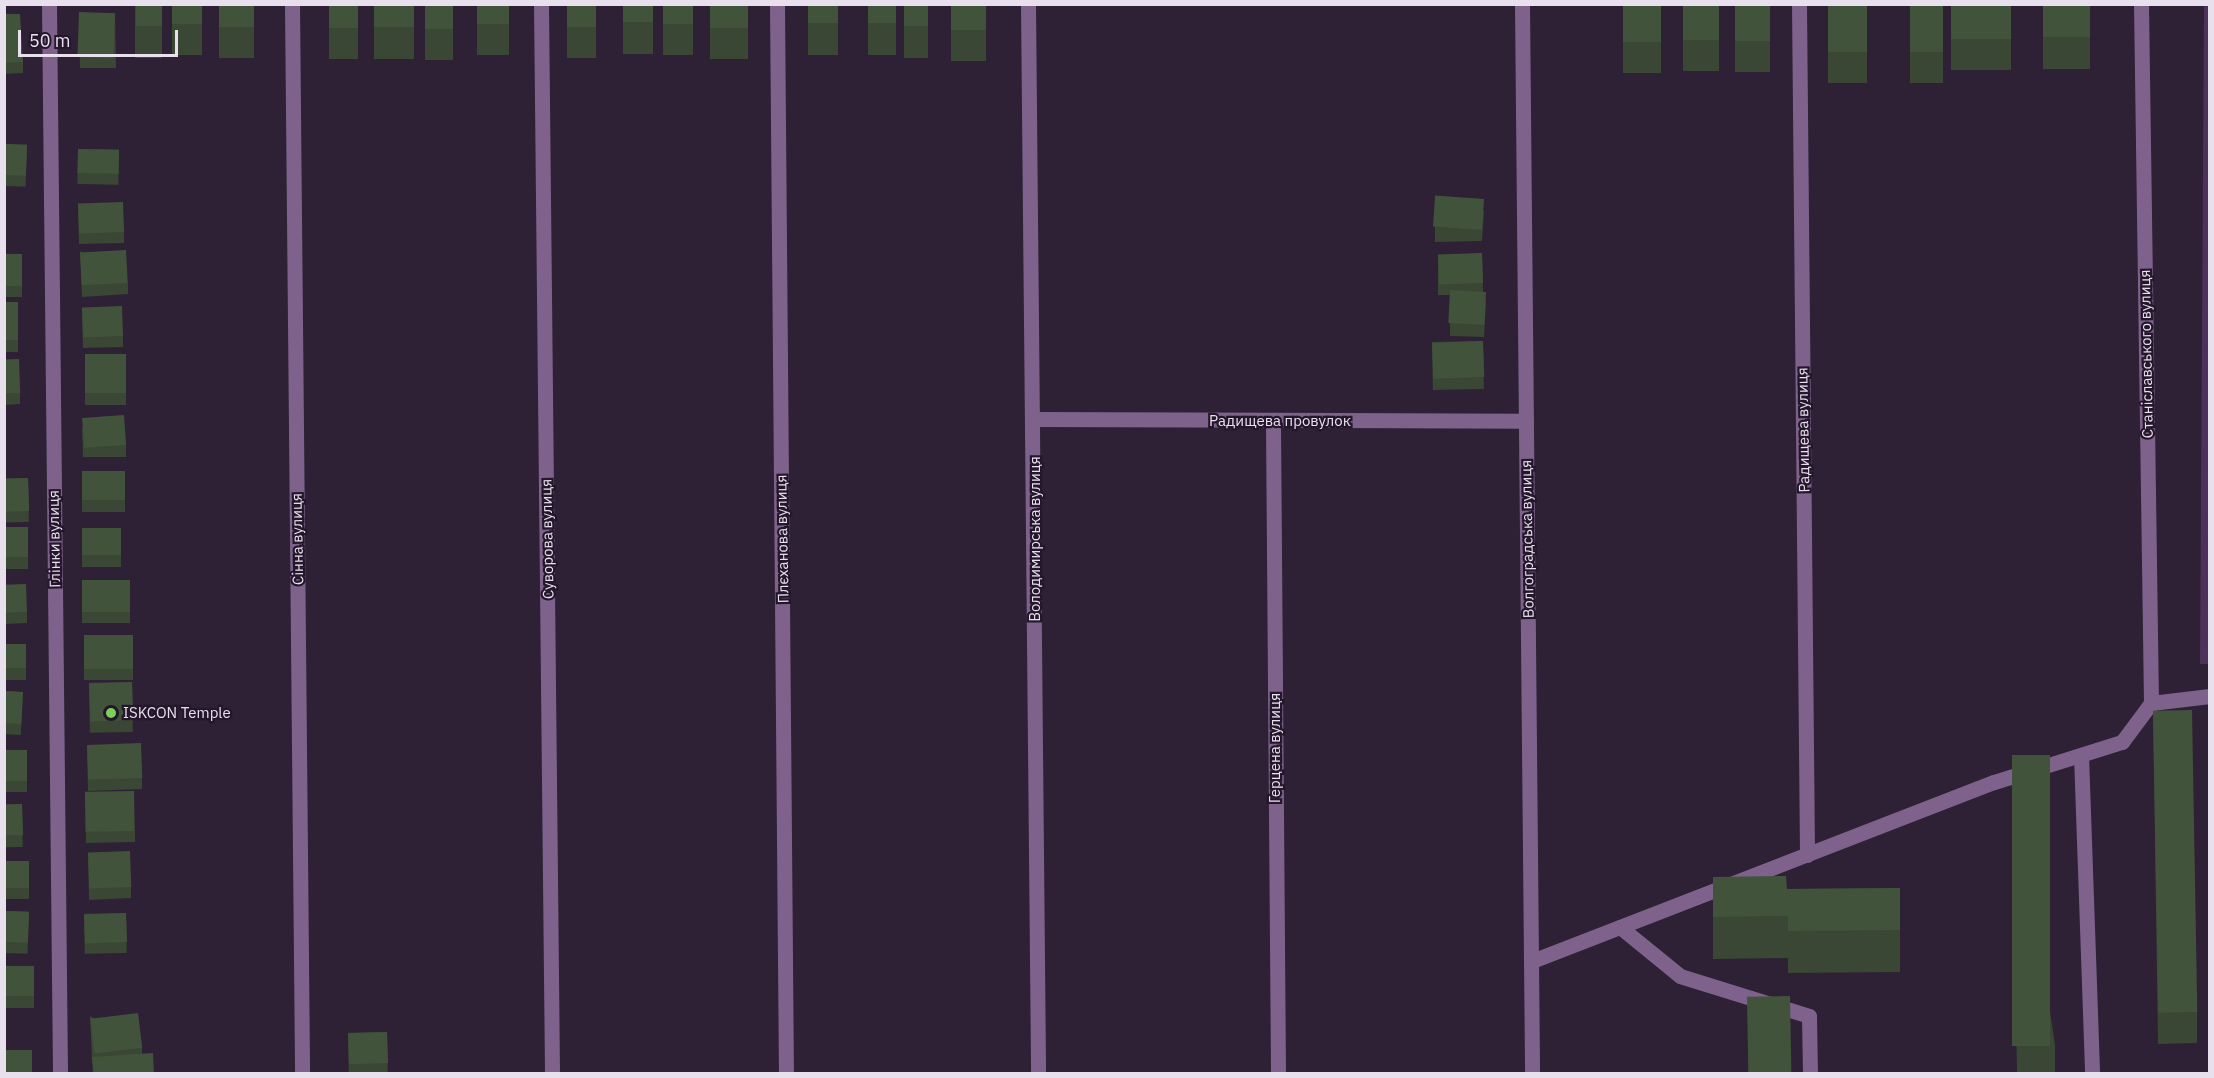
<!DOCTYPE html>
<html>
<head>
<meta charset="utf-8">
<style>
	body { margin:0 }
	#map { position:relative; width:2214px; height:1078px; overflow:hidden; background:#2e2035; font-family:"IBM Plex Sans",sans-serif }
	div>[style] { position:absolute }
	.green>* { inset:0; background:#4d315a }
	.minor>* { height:15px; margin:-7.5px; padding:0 7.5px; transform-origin:7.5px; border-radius:7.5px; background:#7e628b }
	.wall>* { inset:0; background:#394734; transform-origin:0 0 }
	.building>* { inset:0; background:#42533c; transform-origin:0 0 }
	.dots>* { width:16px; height:16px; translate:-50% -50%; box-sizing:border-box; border:3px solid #24162b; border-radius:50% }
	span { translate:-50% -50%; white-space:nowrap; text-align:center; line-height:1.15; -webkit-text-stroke:4.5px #24162b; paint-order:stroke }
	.street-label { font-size:15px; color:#e9e0ee }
	.poi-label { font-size:15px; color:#e9e0ee }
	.left { translate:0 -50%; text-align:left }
	.frame { position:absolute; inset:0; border:6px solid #e9e0ee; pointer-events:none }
	.scale { position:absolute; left:18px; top:30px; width:160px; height:27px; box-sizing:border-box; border:3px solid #e9e0ee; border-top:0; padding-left:8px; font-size:18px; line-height:21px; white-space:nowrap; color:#e9e0ee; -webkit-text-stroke:4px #24162b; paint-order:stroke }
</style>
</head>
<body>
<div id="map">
	<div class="green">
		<i style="clip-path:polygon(2209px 4px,2210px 664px,2200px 664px,2204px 5px)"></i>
	</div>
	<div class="minor">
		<i style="left:49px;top:4px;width:1070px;rotate:89.41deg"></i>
		<i style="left:292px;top:4px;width:1070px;rotate:89.46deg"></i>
		<i style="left:541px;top:4px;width:1070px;rotate:89.41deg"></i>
		<i style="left:777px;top:4px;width:1070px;rotate:89.52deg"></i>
		<i style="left:1028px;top:4px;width:1070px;rotate:89.46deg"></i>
		<i style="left:1522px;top:4px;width:1070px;rotate:89.46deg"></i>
		<i style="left:1799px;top:4px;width:851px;rotate:89.46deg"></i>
		<i style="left:2141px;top:4px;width:699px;rotate:89.18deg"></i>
		<i style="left:1034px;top:419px;width:492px;rotate:0.2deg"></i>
		<i style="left:1273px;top:422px;width:652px;rotate:89.56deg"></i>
		<i style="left:2081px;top:755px;width:319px;rotate:88deg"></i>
		<i style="left:1620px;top:927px;width:77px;rotate:39.2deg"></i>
		<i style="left:1680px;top:976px;width:135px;rotate:17.2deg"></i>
		<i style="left:1809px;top:1016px;width:58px;rotate:89deg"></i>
		<i style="left:1532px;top:961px;width:495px;rotate:-21.2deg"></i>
		<i style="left:1994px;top:782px;width:134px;rotate:-17.4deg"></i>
		<i style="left:2122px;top:742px;width:49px;rotate:-53.4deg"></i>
		<i style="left:2151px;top:703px;width:59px;rotate:-6.8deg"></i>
	</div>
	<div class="wall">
		<i style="left:135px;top:4px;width:27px;height:54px"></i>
		<i style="left:172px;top:4px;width:30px;height:51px"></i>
		<i style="left:219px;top:4px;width:35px;height:54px"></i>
		<i style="left:329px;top:4px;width:29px;height:55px"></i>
		<i style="left:374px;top:4px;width:40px;height:55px"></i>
		<i style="left:425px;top:4px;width:28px;height:56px"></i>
		<i style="left:477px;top:4px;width:32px;height:51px"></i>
		<i style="left:567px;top:4px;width:29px;height:54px"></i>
		<i style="left:623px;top:4px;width:30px;height:50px"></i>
		<i style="left:663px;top:4px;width:30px;height:51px"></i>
		<i style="left:710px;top:4px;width:38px;height:55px"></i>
		<i style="left:808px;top:4px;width:30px;height:51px"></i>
		<i style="left:868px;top:4px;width:28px;height:51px"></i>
		<i style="left:904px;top:4px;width:24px;height:54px"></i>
		<i style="left:951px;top:4px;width:35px;height:57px"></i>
		<i style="left:1623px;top:4px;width:38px;height:69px"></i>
		<i style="left:1683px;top:4px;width:36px;height:67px"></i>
		<i style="left:1735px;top:4px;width:35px;height:68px"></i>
		<i style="left:1828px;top:4px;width:39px;height:79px"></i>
		<i style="left:1910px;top:4px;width:33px;height:79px"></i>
		<i style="left:1951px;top:4px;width:60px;height:66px"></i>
		<i style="left:2043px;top:4px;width:47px;height:65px"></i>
		<i style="clip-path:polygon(115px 13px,116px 68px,80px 68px,79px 24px)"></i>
		<i style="clip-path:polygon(4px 14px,23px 62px,23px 73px,4px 74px)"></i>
		<i style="left:4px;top:144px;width:23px;height:42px;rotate:2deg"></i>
		<i style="left:78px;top:149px;width:41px;height:35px;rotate:1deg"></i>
		<i style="clip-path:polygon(1435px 200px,1484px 211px,1482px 241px,1435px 242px)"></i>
		<i style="clip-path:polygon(78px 204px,124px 232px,124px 243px,79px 244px)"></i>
		<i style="clip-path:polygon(80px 251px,128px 283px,128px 294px,82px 297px)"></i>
		<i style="clip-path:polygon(1482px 253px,1483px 293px,1486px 304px,1484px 337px,1450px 336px,1450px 295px,1438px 295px,1438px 256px)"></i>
		<i style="left:4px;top:254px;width:18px;height:43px"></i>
		<i style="left:4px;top:302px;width:14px;height:50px"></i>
		<i style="clip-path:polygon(82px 308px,123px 336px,123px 347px,83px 348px)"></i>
		<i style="left:1483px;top:341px;width:48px;height:51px;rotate:89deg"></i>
		<i style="left:85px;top:354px;width:41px;height:51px"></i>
		<i style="clip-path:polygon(4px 360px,20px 393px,20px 404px,4px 405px)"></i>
		<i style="clip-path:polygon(82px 427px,126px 445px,126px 457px,83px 457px)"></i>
		<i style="left:82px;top:471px;width:43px;height:41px"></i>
		<i style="left:28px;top:478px;width:44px;height:24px;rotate:89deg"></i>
		<i style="left:28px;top:527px;width:42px;height:24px;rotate:90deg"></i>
		<i style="left:82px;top:528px;width:39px;height:39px"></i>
		<i style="left:130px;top:580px;width:43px;height:48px;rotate:90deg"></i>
		<i style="clip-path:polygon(4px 585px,27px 612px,27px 623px,4px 624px)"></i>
		<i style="left:84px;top:635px;width:49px;height:45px"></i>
		<i style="left:4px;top:644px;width:22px;height:36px"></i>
		<i style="left:132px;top:682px;width:50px;height:43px;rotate:89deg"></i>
		<i style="left:4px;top:691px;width:19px;height:43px;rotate:3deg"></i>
		<i style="clip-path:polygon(2153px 711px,2197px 1012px,2197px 1043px,2158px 1044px)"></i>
		<i style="clip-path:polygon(87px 746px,142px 778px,142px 789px,88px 791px)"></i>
		<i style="left:4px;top:750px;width:23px;height:42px"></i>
		<i style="clip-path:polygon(2012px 755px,2055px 1045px,2055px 1074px,2017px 1074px)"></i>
		<i style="clip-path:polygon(85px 792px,135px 831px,135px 842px,86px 843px)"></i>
		<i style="left:22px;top:804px;width:43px;height:18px;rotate:89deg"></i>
		<i style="clip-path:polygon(88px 853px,131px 887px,131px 898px,89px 900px)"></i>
		<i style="left:4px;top:861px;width:25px;height:38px"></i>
		<i style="clip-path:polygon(1713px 877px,1787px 889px,1900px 888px,1900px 972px,1788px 973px,1788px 958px,1713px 959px)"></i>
		<i style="left:4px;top:911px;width:25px;height:42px;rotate:2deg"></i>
		<i style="left:126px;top:913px;width:40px;height:42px;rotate:89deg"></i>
		<i style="left:4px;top:966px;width:30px;height:42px"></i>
		<i style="clip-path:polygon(90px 1016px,142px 1048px,142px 1054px,154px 1074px,93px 1074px,92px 1061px)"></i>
		<i style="left:387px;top:1032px;width:42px;height:39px;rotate:89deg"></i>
	</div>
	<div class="building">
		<i style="left:136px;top:4px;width:26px;height:22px"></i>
		<i style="left:172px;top:4px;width:30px;height:20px"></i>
		<i style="left:219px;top:4px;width:35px;height:23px"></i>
		<i style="left:329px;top:4px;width:29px;height:24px"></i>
		<i style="left:374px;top:4px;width:40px;height:23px"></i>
		<i style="left:425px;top:4px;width:28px;height:25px"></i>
		<i style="left:477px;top:4px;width:32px;height:20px"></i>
		<i style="left:567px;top:4px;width:29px;height:23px"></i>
		<i style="left:623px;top:4px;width:30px;height:18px"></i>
		<i style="left:663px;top:4px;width:30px;height:20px"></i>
		<i style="left:710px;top:4px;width:38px;height:24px"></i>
		<i style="left:808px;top:4px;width:30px;height:19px"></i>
		<i style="left:868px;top:4px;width:28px;height:19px"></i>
		<i style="left:904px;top:4px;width:24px;height:22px"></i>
		<i style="left:951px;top:4px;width:35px;height:26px"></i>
		<i style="left:1623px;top:4px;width:38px;height:38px"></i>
		<i style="left:1683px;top:4px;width:36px;height:36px"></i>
		<i style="left:1735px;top:4px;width:35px;height:37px"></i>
		<i style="left:1828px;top:4px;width:39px;height:48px"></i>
		<i style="left:1910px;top:4px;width:33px;height:48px"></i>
		<i style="left:1951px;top:4px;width:60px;height:35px"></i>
		<i style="left:2043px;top:4px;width:47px;height:33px"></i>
		<i style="left:79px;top:12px;width:36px;height:45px;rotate:2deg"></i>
		<i style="clip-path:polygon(4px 14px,20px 14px,23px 62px,4px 63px)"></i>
		<i style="left:4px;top:144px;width:23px;height:31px;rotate:2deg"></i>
		<i style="left:78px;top:149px;width:41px;height:24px;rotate:1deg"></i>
		<i style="left:1484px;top:199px;width:31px;height:49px;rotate:94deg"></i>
		<i style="left:123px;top:202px;width:30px;height:45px;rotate:88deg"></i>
		<i style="left:126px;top:250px;width:33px;height:46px;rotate:87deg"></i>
		<i style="left:1482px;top:253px;width:30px;height:44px;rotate:88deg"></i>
		<i style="left:4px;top:254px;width:18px;height:32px"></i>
		<i style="left:1486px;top:292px;width:33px;height:36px;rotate:93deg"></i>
		<i style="left:4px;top:302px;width:14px;height:38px"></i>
		<i style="left:122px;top:306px;width:30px;height:40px;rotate:88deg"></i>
		<i style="left:1483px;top:341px;width:36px;height:51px;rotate:88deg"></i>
		<i style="left:85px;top:354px;width:41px;height:39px"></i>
		<i style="left:19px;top:359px;width:34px;height:15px;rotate:88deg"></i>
		<i style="left:124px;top:415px;width:30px;height:42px;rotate:86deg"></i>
		<i style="left:82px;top:471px;width:43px;height:29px"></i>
		<i style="left:28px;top:478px;width:33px;height:24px;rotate:88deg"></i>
		<i style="left:28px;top:527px;width:30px;height:24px;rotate:90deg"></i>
		<i style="left:82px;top:528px;width:39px;height:27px"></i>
		<i style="left:130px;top:580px;width:32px;height:48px;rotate:90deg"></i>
		<i style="left:26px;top:584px;width:28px;height:22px;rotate:88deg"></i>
		<i style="left:84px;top:635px;width:49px;height:34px"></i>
		<i style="left:4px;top:644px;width:22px;height:24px"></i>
		<i style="left:132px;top:682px;width:38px;height:43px;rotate:88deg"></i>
		<i style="left:4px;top:691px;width:19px;height:32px;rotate:3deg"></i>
		<i style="left:2192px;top:710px;width:302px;height:39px;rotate:89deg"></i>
		<i style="left:141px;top:743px;width:35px;height:54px;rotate:88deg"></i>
		<i style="left:4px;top:750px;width:23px;height:31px"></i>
		<i style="left:2012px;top:755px;width:38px;height:291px"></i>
		<i style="left:134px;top:791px;width:40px;height:49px;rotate:89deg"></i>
		<i style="left:22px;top:804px;width:31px;height:18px;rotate:88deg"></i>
		<i style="left:130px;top:851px;width:36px;height:42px;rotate:88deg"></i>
		<i style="left:4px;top:861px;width:25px;height:27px"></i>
		<i style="clip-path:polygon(1786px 876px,1787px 889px,1900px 888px,1900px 930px,1788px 931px,1788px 916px,1713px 917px,1713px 877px)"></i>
		<i style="left:4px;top:911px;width:25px;height:31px;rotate:2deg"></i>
		<i style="left:126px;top:913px;width:29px;height:42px;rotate:88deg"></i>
		<i style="left:4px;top:966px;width:30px;height:30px"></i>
		<i style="left:1790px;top:996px;width:78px;height:43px;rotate:89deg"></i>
		<i style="left:138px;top:1013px;width:35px;height:48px;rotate:83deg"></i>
		<i style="left:387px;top:1032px;width:31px;height:39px;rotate:88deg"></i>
		<i style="left:4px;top:1050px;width:28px;height:24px"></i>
		<i style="clip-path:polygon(153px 1053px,154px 1074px,94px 1074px,92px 1057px)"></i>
	</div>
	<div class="dots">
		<i style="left:111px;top:713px;background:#79d158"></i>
	</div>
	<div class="street-label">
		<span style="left:2146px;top:354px;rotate:-91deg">Станіславського вулиця</span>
		<span style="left:1280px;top:421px">Радищева провулок</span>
		<span style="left:1803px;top:430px;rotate:-91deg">Радищева вулиця</span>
		<span style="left:54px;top:539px;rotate:-91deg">Глінки вулиця</span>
		<span style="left:297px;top:539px;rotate:-91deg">Сінна вулиця</span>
		<span style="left:547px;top:539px;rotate:-91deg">Суворова вулиця</span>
		<span style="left:782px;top:539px;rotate:-91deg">Плєханова вулиця</span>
		<span style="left:1035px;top:539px;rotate:-90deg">Володимирська вулиця</span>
		<span style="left:1527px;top:539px;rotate:-91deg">Волгоградська вулиця</span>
		<span style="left:1275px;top:748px;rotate:-90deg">Герцена вулиця</span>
	</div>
	<div class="poi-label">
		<span class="left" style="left:123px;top:713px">ISKCON Temple</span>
	</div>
	<div class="frame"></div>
	<div class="scale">50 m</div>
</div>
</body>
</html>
